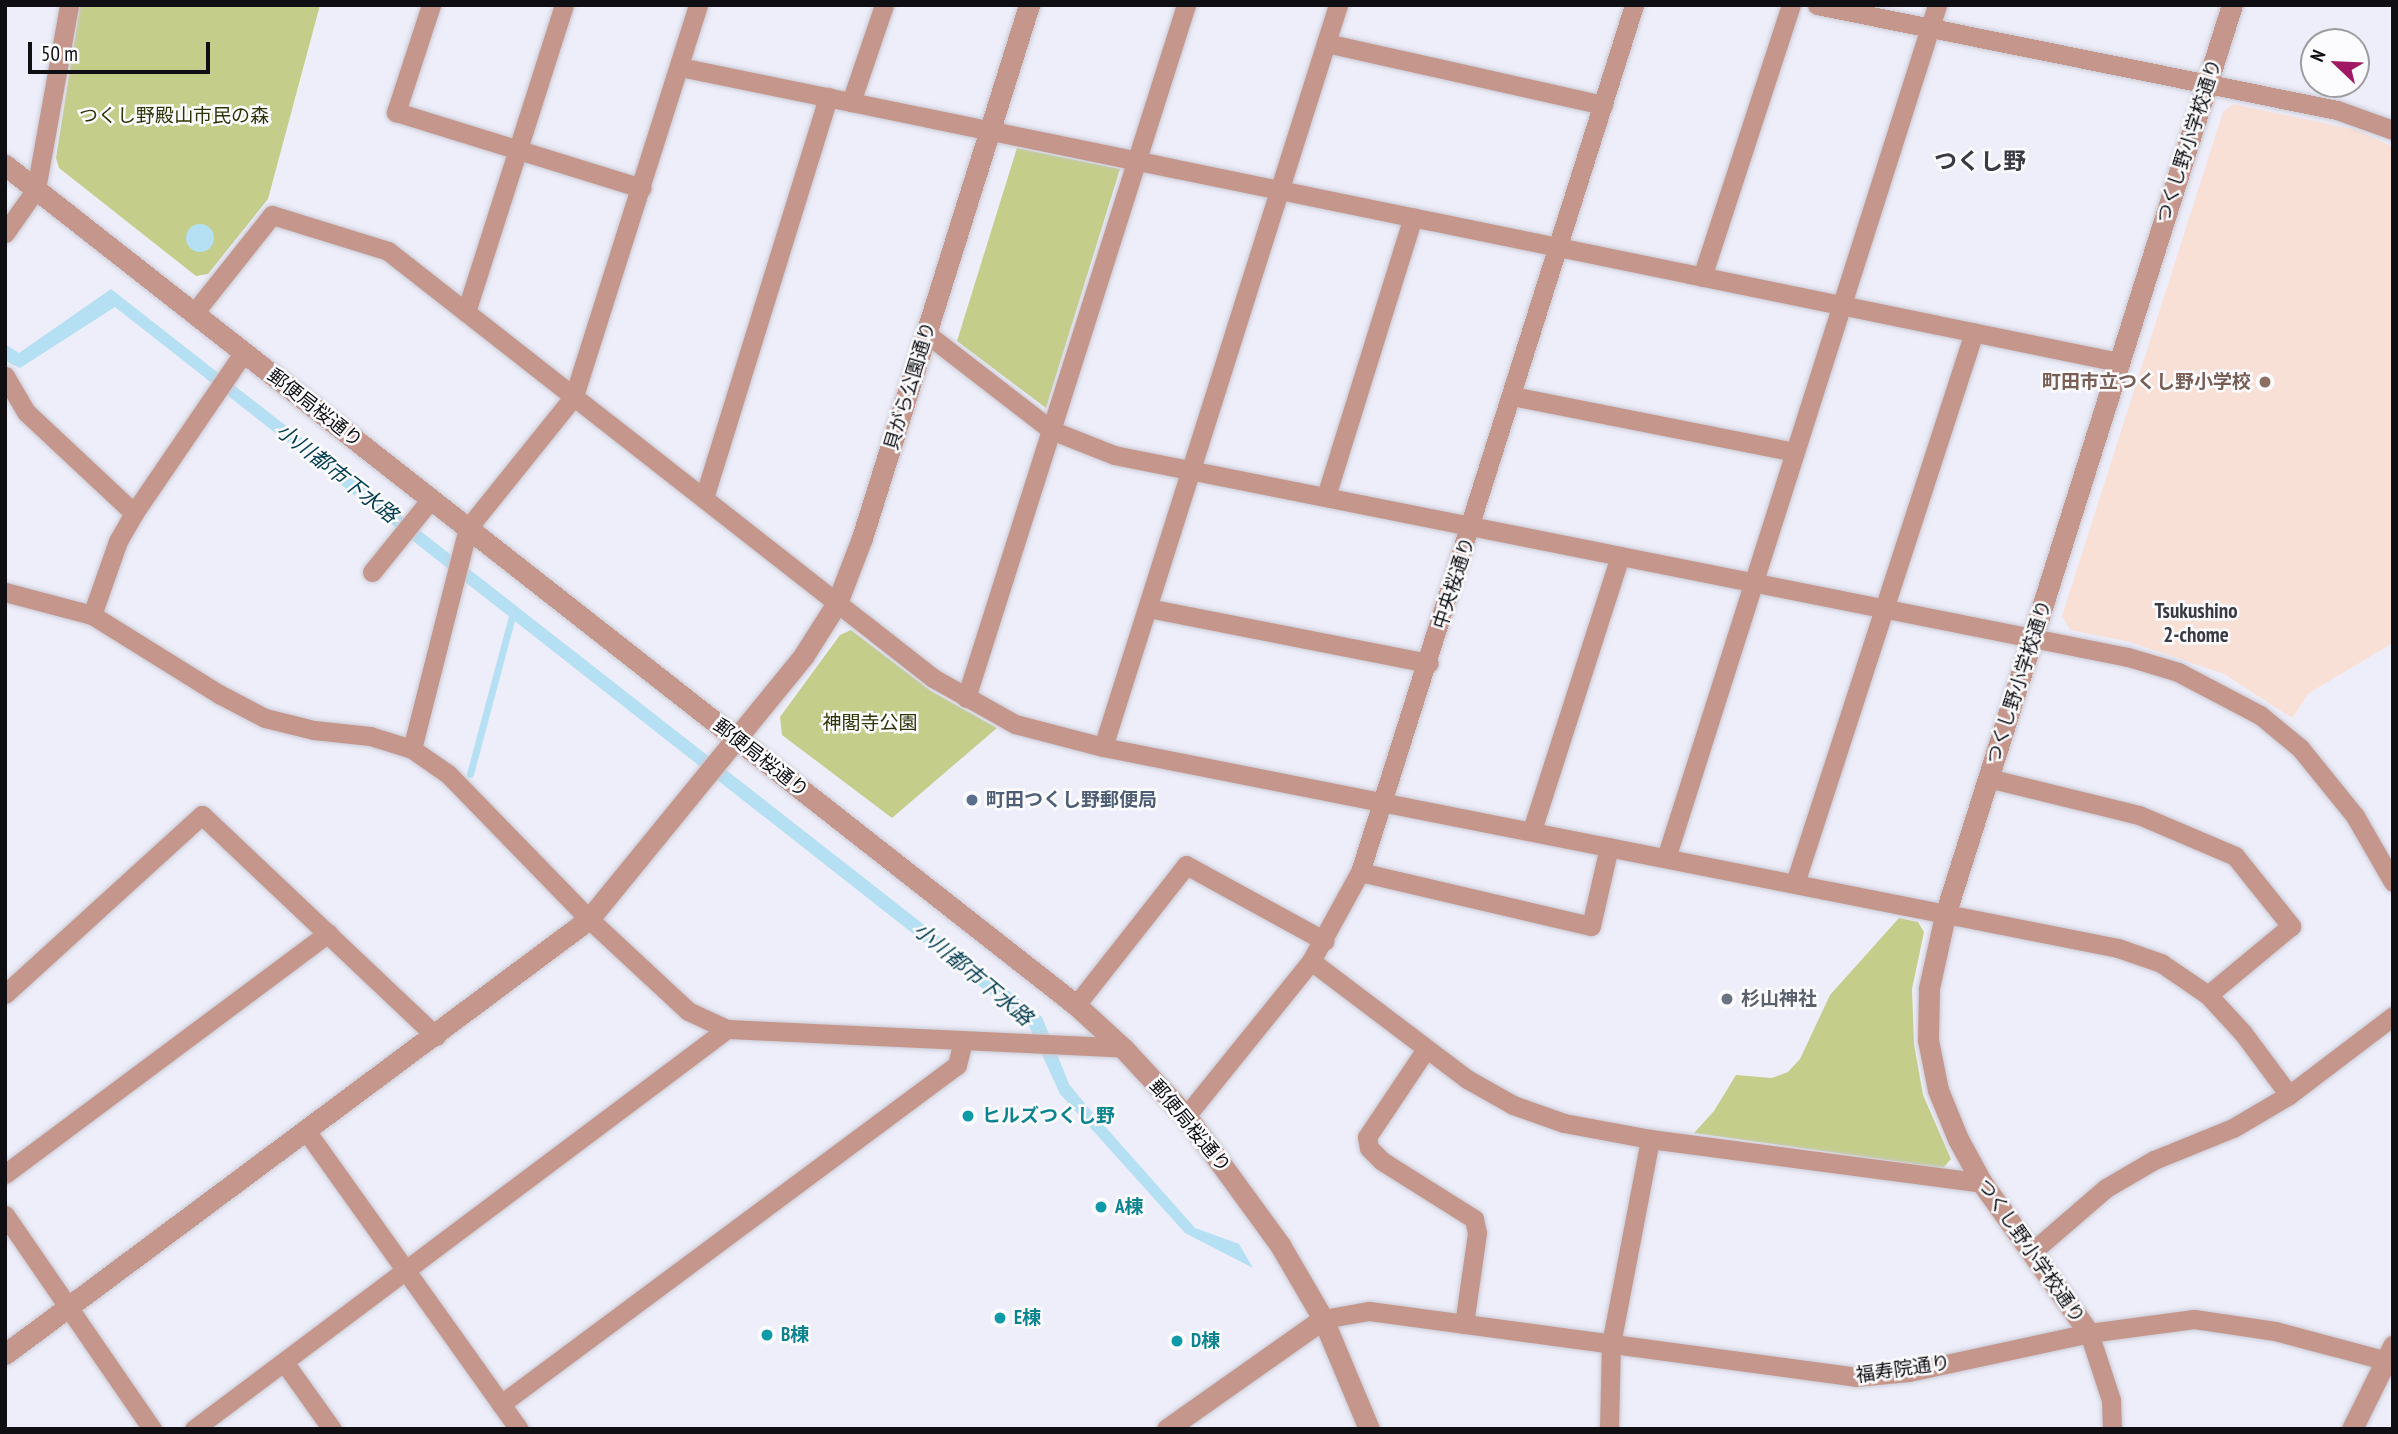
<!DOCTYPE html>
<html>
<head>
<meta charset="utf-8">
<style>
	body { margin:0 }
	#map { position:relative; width:2398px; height:1434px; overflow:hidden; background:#eeeefa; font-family:"PT Sans Narrow","Noto Sans JP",sans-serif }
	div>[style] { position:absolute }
	.education>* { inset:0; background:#f8e0d6 }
	.green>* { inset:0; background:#c4cd8a }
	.water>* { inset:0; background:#b5dff2 }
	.round { border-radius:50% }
	.stream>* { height:7px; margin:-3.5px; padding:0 3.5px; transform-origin:3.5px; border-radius:3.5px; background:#b5dff2 }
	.roads { filter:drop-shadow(0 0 2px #cacad5) drop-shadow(0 0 2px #cacad5) }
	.minor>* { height:19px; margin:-9.5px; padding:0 9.5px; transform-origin:9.5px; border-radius:9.5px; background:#c5978c }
	.tertiary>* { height:21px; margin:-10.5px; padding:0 10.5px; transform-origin:10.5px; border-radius:10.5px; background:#c5978c }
	.dots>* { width:19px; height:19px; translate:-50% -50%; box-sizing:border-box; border:4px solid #fcfcff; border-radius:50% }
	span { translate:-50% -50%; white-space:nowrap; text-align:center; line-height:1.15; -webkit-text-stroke:5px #fcfcff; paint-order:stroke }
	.park-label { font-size:19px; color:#2f3407 }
	.street-label { font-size:19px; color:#0f0f13 }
	.education-label { font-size:19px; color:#785e54; font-weight:700 }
	.right { translate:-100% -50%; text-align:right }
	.service-label { font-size:19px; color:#4e5e75; font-weight:700 }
	.left { translate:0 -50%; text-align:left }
	.worship-label { font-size:19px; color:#5b616d; font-weight:700 }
	.culture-label { font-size:19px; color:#0d838f; font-weight:700 }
	.water-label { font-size:21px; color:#043e51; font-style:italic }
	.neighbourhood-label { font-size:21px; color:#3a3a43; font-weight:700 }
	.quarter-label { font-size:23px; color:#3a3a43; font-weight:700 }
	.frame { position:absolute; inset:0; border:7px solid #0f0f13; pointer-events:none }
	.north { position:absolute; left:2300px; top:28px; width:70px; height:70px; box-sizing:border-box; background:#fcfcff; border:2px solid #9d9da1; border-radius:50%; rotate:293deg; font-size:19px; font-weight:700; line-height:28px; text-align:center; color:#0f0f13 }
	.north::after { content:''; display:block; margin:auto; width:24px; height:32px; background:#a11964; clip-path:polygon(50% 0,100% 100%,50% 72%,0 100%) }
	.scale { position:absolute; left:28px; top:42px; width:182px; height:32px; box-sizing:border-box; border:4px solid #0f0f13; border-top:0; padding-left:9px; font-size:21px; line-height:24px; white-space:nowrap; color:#0f0f13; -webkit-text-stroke:5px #fcfcff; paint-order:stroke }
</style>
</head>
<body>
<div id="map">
	<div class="education">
		<i style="clip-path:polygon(2233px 104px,2357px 130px,2393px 147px,2393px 643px,2309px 693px,2292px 718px,2224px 674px,2130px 642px,2070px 630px,2062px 616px,2223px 112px)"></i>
	</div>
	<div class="green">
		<i style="clip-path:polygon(80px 5px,320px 5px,268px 199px,208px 274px,196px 276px,59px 168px,56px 158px)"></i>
		<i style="clip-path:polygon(1017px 148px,1120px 169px,1046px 408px,957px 341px)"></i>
		<i style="clip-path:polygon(851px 630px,931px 691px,997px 728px,892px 818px,782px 735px,780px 717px,840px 635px)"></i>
		<i style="clip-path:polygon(1899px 918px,1918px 922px,1924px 932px,1912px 989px,1914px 1044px,1923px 1095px,1951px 1159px,1943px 1168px,1694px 1133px,1714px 1111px,1736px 1075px,1772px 1078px,1788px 1072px,1800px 1059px,1830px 995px)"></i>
	</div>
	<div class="water">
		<i class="round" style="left:186px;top:224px;width:28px;height:28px"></i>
		<i style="clip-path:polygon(111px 289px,1042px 1017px,1069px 1084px,1086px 1105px,1195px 1228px,1239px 1244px,1253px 1268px,1185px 1233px,1060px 1094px,1028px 1024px,115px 307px,20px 368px,5px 361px,5px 344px,19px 353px)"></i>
	</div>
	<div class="stream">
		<i style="left:470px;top:774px;width:168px;rotate:-75.1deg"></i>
	</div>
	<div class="roads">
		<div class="minor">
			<i style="left:431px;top:5px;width:113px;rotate:108.1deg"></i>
			<i style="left:396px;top:112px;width:257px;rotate:17.2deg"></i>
			<i style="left:1817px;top:5px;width:530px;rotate:11.42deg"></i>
			<i style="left:2337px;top:110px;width:59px;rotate:19.7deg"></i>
			<i style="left:1326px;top:43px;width:284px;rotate:12.6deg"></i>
			<i style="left:680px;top:67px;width:1469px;rotate:11.59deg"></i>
			<i style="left:851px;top:102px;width:102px;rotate:-71.2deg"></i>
			<i style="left:5px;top:233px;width:54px;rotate:-54.8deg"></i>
			<i style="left:36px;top:189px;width:187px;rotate:-79.8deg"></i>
			<i style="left:1702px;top:277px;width:286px;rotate:-71.9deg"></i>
			<i style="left:466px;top:312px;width:322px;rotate:-72.3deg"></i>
			<i style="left:194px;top:313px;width:125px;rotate:-51.5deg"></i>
			<i style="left:272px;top:215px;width:121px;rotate:17.2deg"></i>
			<i style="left:388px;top:251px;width:692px;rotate:38.08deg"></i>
			<i style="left:933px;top:678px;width:94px;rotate:29.3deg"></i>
			<i style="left:1015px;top:724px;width:91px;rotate:14.6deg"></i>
			<i style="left:1103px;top:747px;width:1035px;rotate:11.2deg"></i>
			<i style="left:2118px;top:948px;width:46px;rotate:19.2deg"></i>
			<i style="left:2161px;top:963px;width:57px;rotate:34.2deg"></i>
			<i style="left:2208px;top:995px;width:52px;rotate:47.4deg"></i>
			<i style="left:2243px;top:1033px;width:77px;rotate:53.4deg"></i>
			<i style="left:927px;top:334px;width:157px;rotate:37.7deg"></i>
			<i style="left:1051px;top:430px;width:68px;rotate:21.6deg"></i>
			<i style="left:1114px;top:455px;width:1034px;rotate:11.27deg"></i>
			<i style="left:2128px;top:657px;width:52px;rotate:16.7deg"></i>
			<i style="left:2178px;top:672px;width:93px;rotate:27.7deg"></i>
			<i style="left:2260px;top:715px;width:52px;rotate:39.5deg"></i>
			<i style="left:2300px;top:748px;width:87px;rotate:51deg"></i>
			<i style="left:2355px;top:816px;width:76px;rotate:60.1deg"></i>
			<i style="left:5px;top:376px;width:42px;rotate:59.7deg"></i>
			<i style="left:26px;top:412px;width:148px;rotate:43.1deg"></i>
			<i style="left:1512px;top:396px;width:288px;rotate:11.2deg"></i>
			<i style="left:1326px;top:496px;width:292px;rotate:-72.7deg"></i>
			<i style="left:704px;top:498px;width:420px;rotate:-72.8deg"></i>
			<i style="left:372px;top:572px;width:94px;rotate:-51.1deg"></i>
			<i style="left:5px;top:592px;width:90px;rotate:14.8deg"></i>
			<i style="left:92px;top:615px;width:150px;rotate:31.9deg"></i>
			<i style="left:219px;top:694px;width:52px;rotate:27.6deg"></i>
			<i style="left:265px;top:718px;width:50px;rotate:13.8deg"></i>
			<i style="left:314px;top:730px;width:56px;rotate:6.1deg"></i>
			<i style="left:370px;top:736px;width:44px;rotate:17.2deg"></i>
			<i style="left:412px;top:749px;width:44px;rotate:34.8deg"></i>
			<i style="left:448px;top:774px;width:202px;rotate:45.8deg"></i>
			<i style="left:589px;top:919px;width:135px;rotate:42.9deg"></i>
			<i style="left:688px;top:1011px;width:43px;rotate:24.8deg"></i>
			<i style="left:727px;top:1029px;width:396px;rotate:2.7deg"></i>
			<i style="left:1148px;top:608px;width:286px;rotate:11.1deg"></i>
			<i style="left:92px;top:615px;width:78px;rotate:-70.6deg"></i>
			<i style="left:118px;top:541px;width:32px;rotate:-60deg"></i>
			<i style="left:134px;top:513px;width:195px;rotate:-55.7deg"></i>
			<i style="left:966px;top:698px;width:727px;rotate:-72.39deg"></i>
			<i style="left:1103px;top:747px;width:778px;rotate:-72.43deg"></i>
			<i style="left:412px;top:749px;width:228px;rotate:-75.8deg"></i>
			<i style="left:468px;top:528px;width:169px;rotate:-51.2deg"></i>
			<i style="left:574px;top:396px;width:410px;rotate:-72.4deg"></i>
			<i style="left:1988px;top:778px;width:155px;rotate:13.8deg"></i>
			<i style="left:2139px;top:815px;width:104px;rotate:23.1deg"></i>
			<i style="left:2235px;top:856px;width:90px;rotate:51.3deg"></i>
			<i style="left:2291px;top:926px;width:108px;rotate:140.3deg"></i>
			<i style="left:1532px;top:830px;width:288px;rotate:-72.2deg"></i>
			<i style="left:1666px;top:858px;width:895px;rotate:-72.37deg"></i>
			<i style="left:1360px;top:872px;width:237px;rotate:13.2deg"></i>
			<i style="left:1591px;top:926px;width:81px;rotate:-77.2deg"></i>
			<i style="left:1795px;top:883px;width:579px;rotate:-72deg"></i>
			<i style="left:1311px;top:961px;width:196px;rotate:37.1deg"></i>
			<i style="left:1467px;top:1079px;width:53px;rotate:29.5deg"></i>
			<i style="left:1513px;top:1105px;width:54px;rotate:19.4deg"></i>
			<i style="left:1564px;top:1123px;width:87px;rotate:10.5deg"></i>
			<i style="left:1650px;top:1139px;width:335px;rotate:7.5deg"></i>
			<i style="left:5px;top:994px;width:266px;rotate:-42.3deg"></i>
			<i style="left:202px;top:815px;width:322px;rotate:43.4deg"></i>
			<i style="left:1076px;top:1005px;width:178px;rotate:-51.8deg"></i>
			<i style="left:1186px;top:865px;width:158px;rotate:28.7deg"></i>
			<i style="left:1426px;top:1049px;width:106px;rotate:123.8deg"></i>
			<i style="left:1367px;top:1137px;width:11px;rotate:80deg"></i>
			<i style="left:1369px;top:1148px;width:18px;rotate:45deg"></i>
			<i style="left:1382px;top:1161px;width:109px;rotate:32.2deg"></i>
			<i style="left:1474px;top:1219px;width:14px;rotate:78deg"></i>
			<i style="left:1477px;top:1233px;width:92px;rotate:98.1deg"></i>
			<i style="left:1186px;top:1116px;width:199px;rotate:-51.1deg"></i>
			<i style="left:1311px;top:961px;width:102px;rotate:-61.2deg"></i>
			<i style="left:1360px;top:872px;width:909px;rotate:-72.46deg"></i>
			<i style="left:307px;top:1132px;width:365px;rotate:54.5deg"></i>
			<i style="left:5px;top:1174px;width:403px;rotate:-36.7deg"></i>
			<i style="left:5px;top:1215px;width:260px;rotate:55.5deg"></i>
			<i style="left:2033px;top:1251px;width:96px;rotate:-40.8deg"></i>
			<i style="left:2106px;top:1188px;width:56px;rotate:-30.3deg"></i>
			<i style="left:2154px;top:1160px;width:85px;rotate:-22.1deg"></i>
			<i style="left:2233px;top:1128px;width:65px;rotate:-30.5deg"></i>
			<i style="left:2289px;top:1095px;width:131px;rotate:-37.2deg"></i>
			<i style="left:1323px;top:1319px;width:47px;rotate:-9.9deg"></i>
			<i style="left:1369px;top:1311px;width:491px;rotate:7.7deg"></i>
			<i style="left:1856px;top:1377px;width:53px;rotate:-5.4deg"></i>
			<i style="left:1909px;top:1372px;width:184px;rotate:-12.2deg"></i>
			<i style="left:2089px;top:1333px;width:106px;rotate:-7.6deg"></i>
			<i style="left:2194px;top:1319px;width:82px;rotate:8.4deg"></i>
			<i style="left:2275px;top:1331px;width:113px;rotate:14.9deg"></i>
			<i style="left:2089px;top:1333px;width:71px;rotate:71.8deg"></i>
			<i style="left:2111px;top:1400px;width:29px;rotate:88deg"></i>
			<i style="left:284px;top:1362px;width:82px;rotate:54.4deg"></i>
			<i style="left:501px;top:1404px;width:568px;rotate:-36.63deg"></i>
			<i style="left:957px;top:1065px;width:25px;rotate:-76deg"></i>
			<i style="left:194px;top:1429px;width:666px;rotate:-36.89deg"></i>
			<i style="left:1609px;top:1429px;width:85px;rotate:-88.7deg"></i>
			<i style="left:1611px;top:1344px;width:209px;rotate:-79.2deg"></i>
		</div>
		<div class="tertiary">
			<i style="left:5px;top:165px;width:1361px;rotate:38.11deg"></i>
			<i style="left:1076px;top:1005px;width:64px;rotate:42.5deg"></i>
			<i style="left:1123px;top:1048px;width:93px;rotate:47.2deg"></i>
			<i style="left:1186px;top:1116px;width:160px;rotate:53.9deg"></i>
			<i style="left:1280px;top:1245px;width:86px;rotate:59.8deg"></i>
			<i style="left:1323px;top:1319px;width:119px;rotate:67.3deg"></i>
			<i style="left:2089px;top:1333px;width:184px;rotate:-125.5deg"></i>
			<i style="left:1982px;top:1183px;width:50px;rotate:-118.6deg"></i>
			<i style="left:1958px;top:1139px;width:53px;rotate:-112.2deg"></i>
			<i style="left:1938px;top:1090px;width:51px;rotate:-101.3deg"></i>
			<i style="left:1928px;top:1040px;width:52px;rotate:-88.9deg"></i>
			<i style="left:1929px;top:988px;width:75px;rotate:-77.6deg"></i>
			<i style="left:1945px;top:915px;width:954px;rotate:-72.5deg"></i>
			<i style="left:5px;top:1354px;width:728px;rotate:-36.68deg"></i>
			<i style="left:589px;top:919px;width:340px;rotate:-50.8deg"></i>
			<i style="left:804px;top:655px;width:62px;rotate:-57.6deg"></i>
			<i style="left:837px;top:603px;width:70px;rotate:-69deg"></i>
			<i style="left:862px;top:538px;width:559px;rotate:-72.6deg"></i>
			<i style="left:1167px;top:1429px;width:191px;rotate:-35.2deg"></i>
			<i style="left:2352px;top:1429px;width:93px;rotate:-63.7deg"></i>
		</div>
	</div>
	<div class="dots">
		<i style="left:2265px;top:382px;background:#8d6e63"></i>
		<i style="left:972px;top:800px;background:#5c6f8a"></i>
		<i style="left:1727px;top:999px;background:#6b7280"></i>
		<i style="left:968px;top:1116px;background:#0f9aa8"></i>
		<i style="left:1101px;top:1207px;background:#0f9aa8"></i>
		<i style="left:1000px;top:1318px;background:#0f9aa8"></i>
		<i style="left:767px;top:1335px;background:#0f9aa8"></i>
		<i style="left:1177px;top:1341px;background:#0f9aa8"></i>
	</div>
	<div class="park-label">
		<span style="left:174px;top:116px">つくし野殿山市民の森</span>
		<span style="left:870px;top:723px">神閣寺公園</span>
	</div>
	<div class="street-label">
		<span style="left:2189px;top:141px;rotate:-72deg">つくし野小学校通り</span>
		<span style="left:910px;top:386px;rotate:-73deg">貝がら公園通り</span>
		<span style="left:315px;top:408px;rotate:38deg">郵便局桜通り</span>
		<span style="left:1454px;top:583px;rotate:-72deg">中央桜通り</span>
		<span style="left:2019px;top:682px;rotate:-72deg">つくし野小学校通り</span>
		<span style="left:761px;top:758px;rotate:38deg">郵便局桜通り</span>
		<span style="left:1190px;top:1126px;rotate:50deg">郵便局桜通り</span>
		<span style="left:2031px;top:1251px;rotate:55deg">つくし野小学校通り</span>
		<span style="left:1903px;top:1369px;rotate:-8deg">福寿院通り</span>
	</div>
	<div class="education-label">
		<span class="right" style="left:2251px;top:382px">町田市立つくし野小学校</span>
	</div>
	<div class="service-label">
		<span class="left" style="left:986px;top:800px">町田つくし野郵便局</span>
	</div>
	<div class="worship-label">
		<span class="left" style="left:1741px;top:999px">杉山神社</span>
	</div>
	<div class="culture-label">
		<span class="left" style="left:982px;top:1116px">ヒルズつくし野</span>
		<span class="left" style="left:1115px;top:1207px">A棟</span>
		<span class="left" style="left:1014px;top:1318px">E棟</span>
		<span class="left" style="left:781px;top:1335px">B棟</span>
		<span class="left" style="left:1191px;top:1341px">D棟</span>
	</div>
	<div class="water-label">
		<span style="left:337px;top:473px;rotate:38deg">小川都市下水路</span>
		<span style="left:973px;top:974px;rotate:40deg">小川都市下水路</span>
	</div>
	<div class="neighbourhood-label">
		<span style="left:2196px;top:623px">Tsukushino<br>2-chome</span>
	</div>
	<div class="quarter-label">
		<span style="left:1980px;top:161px">つくし野</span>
	</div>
	<div class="frame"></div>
	<div class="north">N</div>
	<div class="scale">50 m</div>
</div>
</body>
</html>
